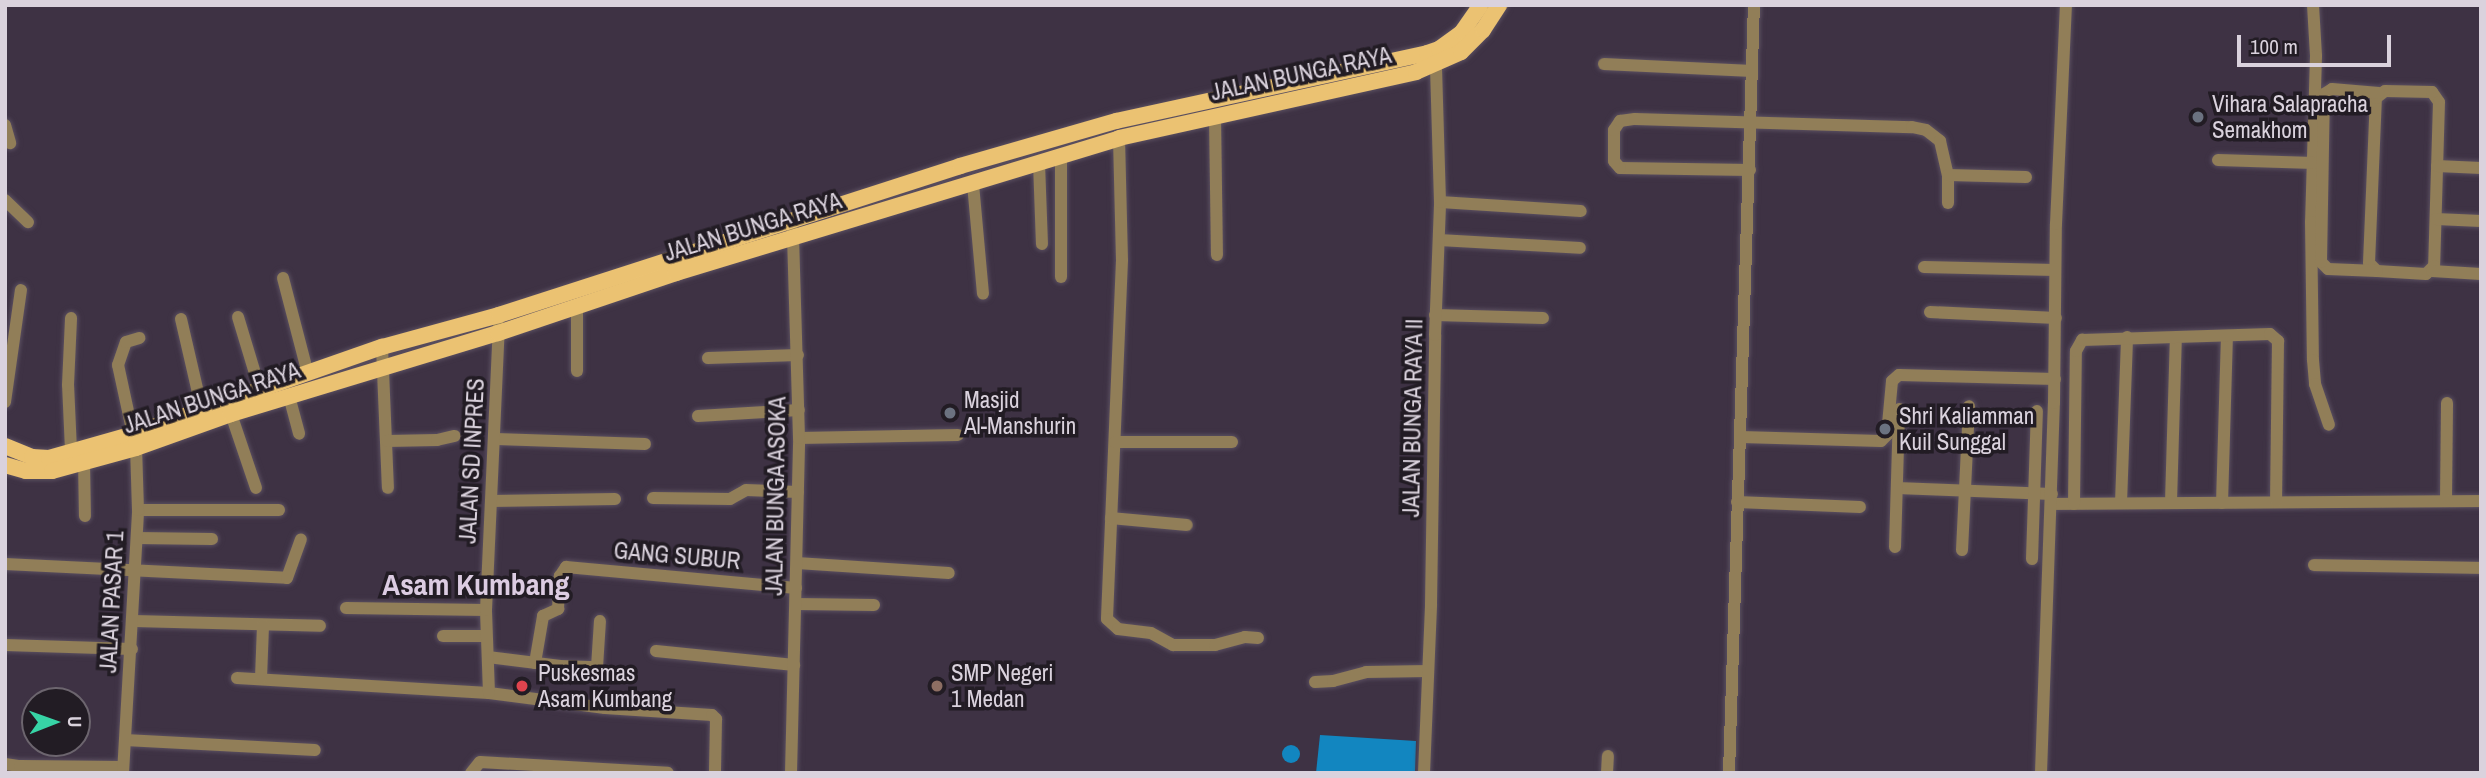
<!DOCTYPE html>
<html>
<head>
<meta charset="utf-8">
<style>
	body { margin:0 }
	#map { position:relative; width:2486px; height:778px; overflow:hidden; background:#3e3244; font-family:"Archivo Narrow",sans-serif }
	div>[style] { position:absolute }
	.water>* { inset:0; background:#1286c0 }
	.round { border-radius:50% }
	.roads { filter:drop-shadow(0 0 2px #5a4f60) drop-shadow(0 0 2px #5a4f60) }
	.minor>* { height:12px; margin:-6px; padding:0 6px; transform-origin:6px; border-radius:6px; background:#917e58 }
	.major>* { height:16px; margin:-8px; padding:0 8px; transform-origin:8px; border-radius:8px; background:#ebc272 }
	.dots>* { width:19px; height:19px; translate:-50% -50%; box-sizing:border-box; border:4px solid #221c24; border-radius:50% }
	span { translate:-50% -50%; white-space:nowrap; text-align:center; line-height:1.15; -webkit-text-stroke:7px #221c24; paint-order:stroke }
	.street-label { font-size:23px; color:#dad2dd }
	.poi-label { font-size:23px; color:#dad2dd }
	.left { translate:0 -50%; text-align:left }
	.district-label { font-size:30px; color:#dccce2; font-weight:700 }
	.frame { position:absolute; inset:0; border:7px solid #dad2dd; pointer-events:none }
	.north { position:absolute; left:21px; top:687px; width:70px; height:70px; box-sizing:border-box; background:#221c24; border:2px solid #6c656e; border-radius:50%; rotate:89deg; font-size:19px; font-weight:700; line-height:28px; text-align:center; color:#dad2dd }
	.north::after { content:''; display:block; margin:auto; width:24px; height:32px; background:#37d4a6; clip-path:polygon(50% 0,100% 100%,50% 72%,0 100%) }
	.scale { position:absolute; left:2237px; top:35px; width:154px; height:32px; box-sizing:border-box; border:4px solid #dad2dd; border-top:0; padding-left:9px; font-size:21px; line-height:24px; white-space:nowrap; color:#dad2dd; -webkit-text-stroke:5px #221c24; paint-order:stroke }
</style>
</head>
<body>
<div id="map">
	<div class="water">
		<i style="clip-path:polygon(1320px 735px,1416px 741px,1415px 773px,1316px 773px)"></i>
		<i class="round" style="left:1282px;top:745px;width:18px;height:18px"></i>
	</div>
	<div class="roads">
		<div class="minor">
			<i style="left:2313px;top:5px;width:51px;rotate:86.6deg"></i>
			<i style="left:2316px;top:56px;width:166px;rotate:91.7deg"></i>
			<i style="left:2311px;top:222px;width:138px;rotate:89.2deg"></i>
			<i style="left:2313px;top:360px;width:24px;rotate:85deg"></i>
			<i style="left:2315px;top:384px;width:43px;rotate:71.1deg"></i>
			<i style="left:1604px;top:64px;width:148px;rotate:2.7deg"></i>
			<i style="left:2385px;top:91px;width:47px;rotate:1.2deg"></i>
			<i style="left:2432px;top:92px;width:12px;rotate:55deg"></i>
			<i style="left:2439px;top:102px;width:164px;rotate:91.7deg"></i>
			<i style="left:2434px;top:266px;width:11px;rotate:135deg"></i>
			<i style="left:2426px;top:274px;width:49px;rotate:-176.5deg"></i>
			<i style="left:2377px;top:271px;width:11px;rotate:-135deg"></i>
			<i style="left:2369px;top:263px;width:165px;rotate:-87.6deg"></i>
			<i style="left:2376px;top:98px;width:11px;rotate:-38deg"></i>
			<i style="left:1215px;top:116px;width:139px;rotate:89.2deg"></i>
			<i style="left:5px;top:125px;width:19px;rotate:74deg"></i>
			<i style="left:1119px;top:138px;width:122px;rotate:88.6deg"></i>
			<i style="left:1122px;top:260px;width:359px;rotate:92.4deg"></i>
			<i style="left:1107px;top:619px;width:15px;rotate:42deg"></i>
			<i style="left:1118px;top:629px;width:33px;rotate:7deg"></i>
			<i style="left:1151px;top:633px;width:25px;rotate:29deg"></i>
			<i style="left:1173px;top:645px;width:42px"></i>
			<i style="left:1215px;top:645px;width:31px;rotate:-15deg"></i>
			<i style="left:1245px;top:637px;width:13px;rotate:4deg"></i>
			<i style="left:1061px;top:156px;width:121px;rotate:90deg"></i>
			<i style="left:2218px;top:160px;width:96px;rotate:1.8deg"></i>
			<i style="left:1039px;top:163px;width:81px;rotate:87.9deg"></i>
			<i style="left:2437px;top:166px;width:44px;rotate:2.6deg"></i>
			<i style="left:1750px;top:170px;width:130px;rotate:-179.1deg"></i>
			<i style="left:1620px;top:168px;width:9px;rotate:-131deg"></i>
			<i style="left:1614px;top:161px;width:31px;rotate:-90deg"></i>
			<i style="left:1614px;top:130px;width:11px;rotate:-56deg"></i>
			<i style="left:1620px;top:121px;width:15px;rotate:-8deg"></i>
			<i style="left:1635px;top:119px;width:277px;rotate:1.7deg"></i>
			<i style="left:1912px;top:127px;width:14px;rotate:12deg"></i>
			<i style="left:1926px;top:130px;width:18px;rotate:38deg"></i>
			<i style="left:1940px;top:141px;width:35px;rotate:77deg"></i>
			<i style="left:1948px;top:175px;width:28px;rotate:90deg"></i>
			<i style="left:1948px;top:175px;width:78px;rotate:1.5deg"></i>
			<i style="left:973px;top:184px;width:110px;rotate:84.8deg"></i>
			<i style="left:5px;top:200px;width:32px;rotate:44deg"></i>
			<i style="left:1440px;top:202px;width:141px;rotate:3.7deg"></i>
			<i style="left:2436px;top:219px;width:45px;rotate:2.5deg"></i>
			<i style="left:1439px;top:240px;width:141px;rotate:3.2deg"></i>
			<i style="left:1924px;top:267px;width:131px;rotate:1.3deg"></i>
			<i style="left:2377px;top:271px;width:49px;rotate:-177.7deg"></i>
			<i style="left:2328px;top:269px;width:10px;rotate:-135deg"></i>
			<i style="left:2321px;top:262px;width:168px;rotate:-89deg"></i>
			<i style="left:2324px;top:94px;width:9px;rotate:-32deg"></i>
			<i style="left:2332px;top:89px;width:47px;rotate:4.9deg"></i>
			<i style="left:2432px;top:271px;width:49px;rotate:3.5deg"></i>
			<i style="left:283px;top:278px;width:99px;rotate:75.4deg"></i>
			<i style="left:1930px;top:312px;width:126px;rotate:2.7deg"></i>
			<i style="left:1435px;top:315px;width:108px;rotate:1.6deg"></i>
			<i style="left:238px;top:317px;width:76px;rotate:73.2deg"></i>
			<i style="left:181px;top:319px;width:93px;rotate:77deg"></i>
			<i style="left:382px;top:347px;width:141px;rotate:87.6deg"></i>
			<i style="left:708px;top:358px;width:90px;rotate:-1.9deg"></i>
			<i style="left:577px;top:371px;width:66px;rotate:-90deg"></i>
			<i style="left:289px;top:396px;width:39px;rotate:75deg"></i>
			<i style="left:5px;top:402px;width:113px;rotate:-81.9deg"></i>
			<i style="left:231px;top:414px;width:78px;rotate:71.3deg"></i>
			<i style="left:698px;top:416px;width:101px;rotate:-3.4deg"></i>
			<i style="left:1741px;top:437px;width:140px;rotate:1.6deg"></i>
			<i style="left:1881px;top:441px;width:8px;rotate:-45deg"></i>
			<i style="left:1887px;top:435px;width:54px;rotate:-84.7deg"></i>
			<i style="left:1892px;top:381px;width:9px;rotate:-41deg"></i>
			<i style="left:1899px;top:375px;width:156px;rotate:1.5deg"></i>
			<i style="left:799px;top:438px;width:159px;rotate:-1.1deg"></i>
			<i style="left:496px;top:439px;width:149px;rotate:1.9deg"></i>
			<i style="left:387px;top:441px;width:50px;rotate:-1.1deg"></i>
			<i style="left:437px;top:440px;width:18px;rotate:-13deg"></i>
			<i style="left:1115px;top:442px;width:117px"></i>
			<i style="left:71px;top:450px;width:65px;rotate:-92.6deg"></i>
			<i style="left:68px;top:385px;width:67px;rotate:-87.4deg"></i>
			<i style="left:84px;top:461px;width:55px;rotate:89deg"></i>
			<i style="left:1897px;top:488px;width:155px;rotate:2.2deg"></i>
			<i style="left:653px;top:498px;width:77px;rotate:0.7deg"></i>
			<i style="left:730px;top:499px;width:18px;rotate:-29deg"></i>
			<i style="left:746px;top:490px;width:52px;rotate:2.2deg"></i>
			<i style="left:2446px;top:500px;width:97px;rotate:-89.4deg"></i>
			<i style="left:491px;top:501px;width:124px;rotate:-0.9deg"></i>
			<i style="left:1737px;top:502px;width:123px;rotate:2.3deg"></i>
			<i style="left:2171px;top:502px;width:164px;rotate:-88.3deg"></i>
			<i style="left:2121px;top:503px;width:166px;rotate:-87.9deg"></i>
			<i style="left:2222px;top:503px;width:167px;rotate:-88.3deg"></i>
			<i style="left:2051px;top:504px;width:430px;rotate:-0.4deg"></i>
			<i style="left:2074px;top:504px;width:153px;rotate:-89.3deg"></i>
			<i style="left:2076px;top:351px;width:13px;rotate:-61deg"></i>
			<i style="left:2082px;top:340px;width:188px;rotate:-1.8deg"></i>
			<i style="left:2270px;top:334px;width:11px;rotate:41deg"></i>
			<i style="left:2278px;top:341px;width:161px;rotate:90.7deg"></i>
			<i style="left:138px;top:510px;width:141px"></i>
			<i style="left:1111px;top:518px;width:76px;rotate:5.3deg"></i>
			<i style="left:137px;top:538px;width:75px;rotate:0.8deg"></i>
			<i style="left:1895px;top:547px;width:138px;rotate:-88.3deg"></i>
			<i style="left:1962px;top:550px;width:144px;rotate:-87.2deg"></i>
			<i style="left:2032px;top:559px;width:148px;rotate:-88.1deg"></i>
			<i style="left:797px;top:563px;width:152px;rotate:3.8deg"></i>
			<i style="left:5px;top:564px;width:282px;rotate:2.8deg"></i>
			<i style="left:287px;top:578px;width:41px;rotate:-70.3deg"></i>
			<i style="left:2314px;top:565px;width:167px;rotate:1deg"></i>
			<i style="left:796px;top:604px;width:78px;rotate:0.7deg"></i>
			<i style="left:346px;top:608px;width:140px;rotate:0.8deg"></i>
			<i style="left:134px;top:621px;width:186px;rotate:1.5deg"></i>
			<i style="left:443px;top:636px;width:43px"></i>
			<i style="left:5px;top:645px;width:127px;rotate:1.8deg"></i>
			<i style="left:656px;top:651px;width:139px;rotate:5.8deg"></i>
			<i style="left:488px;top:657px;width:73px;rotate:7.1deg"></i>
			<i style="left:560px;top:666px;width:37px;rotate:2deg"></i>
			<i style="left:597px;top:667px;width:46px;rotate:-86.3deg"></i>
			<i style="left:535px;top:663px;width:48px;rotate:-80.3deg"></i>
			<i style="left:543px;top:616px;width:17px;rotate:-25deg"></i>
			<i style="left:558px;top:609px;width:33px;rotate:-87deg"></i>
			<i style="left:560px;top:576px;width:11px;rotate:-56deg"></i>
			<i style="left:566px;top:567px;width:231px;rotate:5.2deg"></i>
			<i style="left:237px;top:678px;width:252px;rotate:3.4deg"></i>
			<i style="left:489px;top:693px;width:117px;rotate:7.4deg"></i>
			<i style="left:605px;top:708px;width:107px;rotate:3.7deg"></i>
			<i style="left:712px;top:715px;width:6px;rotate:45deg"></i>
			<i style="left:716px;top:719px;width:54px;rotate:91.1deg"></i>
			<i style="left:261px;top:678px;width:53px;rotate:-87.8deg"></i>
			<i style="left:1315px;top:682px;width:18px;rotate:-3deg"></i>
			<i style="left:1333px;top:681px;width:34px;rotate:-15deg"></i>
			<i style="left:1366px;top:672px;width:62px;rotate:-0.9deg"></i>
			<i style="left:489px;top:693px;width:83px;rotate:-92.1deg"></i>
			<i style="left:486px;top:610px;width:284px;rotate:-87.4deg"></i>
			<i style="left:125px;top:740px;width:190px;rotate:3deg"></i>
			<i style="left:5px;top:764px;width:15px;rotate:8deg"></i>
			<i style="left:20px;top:766px;width:103px;rotate:0.6deg"></i>
			<i style="left:123px;top:773px;width:263px;rotate:-86.7deg"></i>
			<i style="left:138px;top:510px;width:62px;rotate:-91.8deg"></i>
			<i style="left:136px;top:448px;width:85px;rotate:-102.2deg"></i>
			<i style="left:118px;top:365px;width:24px;rotate:-71deg"></i>
			<i style="left:126px;top:342px;width:14px;rotate:-17deg"></i>
			<i style="left:471px;top:773px;width:14px;rotate:-51deg"></i>
			<i style="left:480px;top:762px;width:188px;rotate:3.3deg"></i>
			<i style="left:791px;top:773px;width:335px;rotate:-88.6deg"></i>
			<i style="left:799px;top:438px;width:207px;rotate:-91.7deg"></i>
			<i style="left:1424px;top:773px;width:169px;rotate:-87.6deg"></i>
			<i style="left:1431px;top:604px;width:269px;rotate:-89.1deg"></i>
			<i style="left:1435px;top:335px;width:133px;rotate:-87.8deg"></i>
			<i style="left:1440px;top:202px;width:137px;rotate:-91.7deg"></i>
			<i style="left:1607px;top:773px;width:17px;rotate:-87deg"></i>
			<i style="left:1729px;top:773px;width:768px;rotate:-88.14deg"></i>
			<i style="left:2041px;top:773px;width:370px;rotate:-88deg"></i>
			<i style="left:2054px;top:403px;width:179px;rotate:-89.4deg"></i>
			<i style="left:2056px;top:224px;width:219px;rotate:-87.4deg"></i>
		</div>
		<div class="major">
			<i style="left:5px;top:446px;width:29px;rotate:22deg"></i>
			<i style="left:32px;top:457px;width:17px;rotate:3deg"></i>
			<i style="left:49px;top:458px;width:87px;rotate:-15.9deg"></i>
			<i style="left:133px;top:434px;width:264px;rotate:-19.3deg"></i>
			<i style="left:382px;top:347px;width:121px;rotate:-15.3deg"></i>
			<i style="left:499px;top:315px;width:484px;rotate:-17.9deg"></i>
			<i style="left:960px;top:166px;width:162px;rotate:-16.1deg"></i>
			<i style="left:1116px;top:121px;width:318px;rotate:-12.3deg"></i>
			<i style="left:1427px;top:53px;width:13px;rotate:-18deg"></i>
			<i style="left:1439px;top:49px;width:29px;rotate:-36deg"></i>
			<i style="left:1462px;top:32px;width:33px;rotate:-55deg"></i>
			<i style="left:5px;top:465px;width:22px;rotate:16deg"></i>
			<i style="left:26px;top:471px;width:26px"></i>
			<i style="left:52px;top:471px;width:87px;rotate:-15.3deg"></i>
			<i style="left:136px;top:448px;width:101px;rotate:-19.7deg"></i>
			<i style="left:231px;top:414px;width:279px;rotate:-16.9deg"></i>
			<i style="left:498px;top:333px;width:188px;rotate:-18.6deg"></i>
			<i style="left:676px;top:273px;width:463px;rotate:-16.9deg"></i>
			<i style="left:1119px;top:138px;width:304px;rotate:-12.5deg"></i>
			<i style="left:1416px;top:72px;width:49px;rotate:-24deg"></i>
			<i style="left:1461px;top:52px;width:31px;rotate:-45deg"></i>
			<i style="left:1483px;top:30px;width:30px;rotate:-57deg"></i>
		</div>
	</div>
	<div class="dots">
		<i style="left:2198px;top:117px;background:#6b7280"></i>
		<i style="left:950px;top:413px;background:#6b7280"></i>
		<i style="left:1885px;top:429px;background:#6b7280"></i>
		<i style="left:522px;top:686px;background:#e0444e"></i>
		<i style="left:937px;top:686px;background:#8d6e63"></i>
	</div>
	<div class="street-label">
		<span style="left:1301px;top:74px;rotate:-12deg">JALAN BUNGA RAYA</span>
		<span style="left:753px;top:227px;rotate:-17deg">JALAN BUNGA RAYA</span>
		<span style="left:212px;top:398px;rotate:-18deg">JALAN BUNGA RAYA</span>
		<span style="left:1413px;top:418px;rotate:-89deg">JALAN BUNGA RAYA II</span>
		<span style="left:472px;top:461px;rotate:-87deg">JALAN SD INPRES</span>
		<span style="left:776px;top:496px;rotate:-89deg">JALAN BUNGA ASOKA</span>
		<span style="left:677px;top:556px;rotate:5deg">GANG SUBUR</span>
		<span style="left:112px;top:602px;rotate:-87deg">JALAN PASAR 1</span>
	</div>
	<div class="poi-label">
		<span class="left" style="left:2212px;top:117px">Vihara Salapracha<br>Semakhom</span>
		<span class="left" style="left:964px;top:413px">Masjid<br>Al-Manshurin</span>
		<span class="left" style="left:1899px;top:429px">Shri Kaliamman<br>Kuil Sunggal</span>
		<span class="left" style="left:538px;top:686px">Puskesmas<br>Asam Kumbang</span>
		<span class="left" style="left:951px;top:686px">SMP Negeri<br>1 Medan</span>
	</div>
	<div class="district-label">
		<span style="left:476px;top:584px">Asam Kumbang</span>
	</div>
	<div class="frame"></div>
	<div class="north">U</div>
	<div class="scale">100 m</div>
</div>
</body>
</html>
